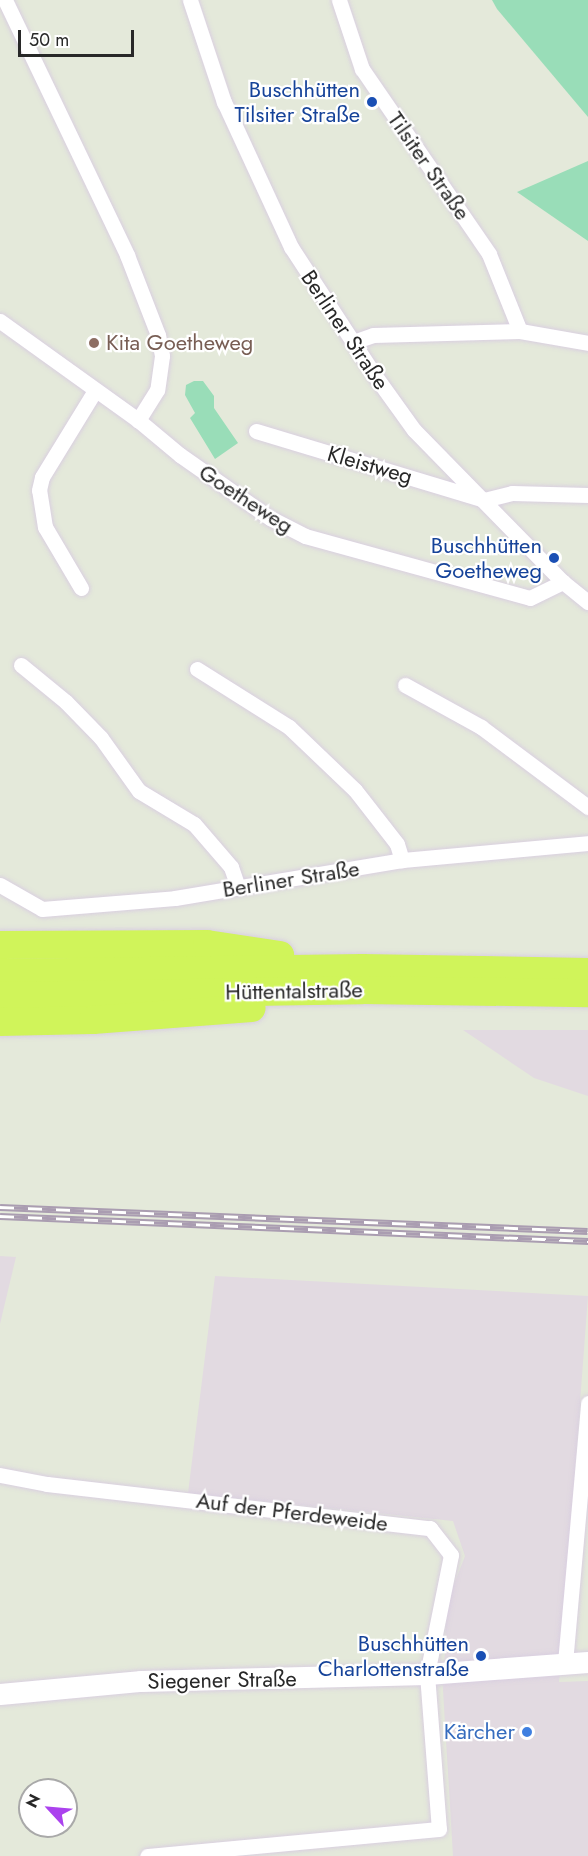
<!DOCTYPE html>
<html>
<head>
<meta charset="utf-8">
<style>
	body { margin:0 }
	#map { position:relative; width:588px; height:1856px; overflow:hidden; background:#e4e9da; font-family:Jost,sans-serif }
	div>[style] { position:absolute }
	.industrial>* { inset:0; background:#e2dae1 }
	.green>* { inset:0; background:#99ddb8 }
	.roads { filter:drop-shadow(0 0 2px #d9cfe0) drop-shadow(0 0 2px #d9cfe0) }
	.street>* { height:15px; margin:-7.5px; padding:0 7.5px; transform-origin:7.5px; border-radius:7.5px; background:#fff }
	.secondary>* { height:21px; margin:-10.5px; padding:0 10.5px; transform-origin:10.5px; border-radius:10.5px; background:#fff }
	.highway>* { height:28px; margin:-14px; padding:0 14px; transform-origin:14px; border-radius:14px; background:#d0f45a }
	.rail>* { height:7px; margin-top:-3.5px; transform-origin:0; background:repeating-linear-gradient(90deg,#fff 0 14px,#aa9db1 0 28px); box-sizing:border-box; border-block:2px solid #aa9db1 }
	.dots>* { width:16px; height:16px; translate:-50% -50%; box-sizing:border-box; border:3px solid #fff; border-radius:50% }
	span { translate:-50% -50%; white-space:nowrap; text-align:center; line-height:1.15; -webkit-text-stroke:4.5px #fff; paint-order:stroke }
	.transit-label { font-size:22px; color:#164399 }
	.right { translate:-100% -50%; text-align:right }
	.street-label { font-size:22px; color:#282828 }
	.education-label { font-size:22px; color:#785e54 }
	.left { translate:0 -50%; text-align:left }
	.shop-label { font-size:22px; color:#366cbe }
	.north { position:absolute; left:18px; top:1778px; width:60px; height:60px; box-sizing:border-box; background:#fff; border:2px solid #a9a9a9; border-radius:50%; rotate:296deg; font-size:16px; font-weight:700; line-height:24px; text-align:center; color:#282828 }
	.north::after { content:''; display:block; margin:auto; width:21px; height:27px; background:#ab42ee; clip-path:polygon(50% 0,100% 100%,50% 72%,0 100%) }
	.scale { position:absolute; left:18px; top:30px; width:116px; height:27px; box-sizing:border-box; border:3px solid #282828; border-top:0; padding-left:8px; font-size:18px; line-height:21px; white-space:nowrap; color:#282828; -webkit-text-stroke:4px #fff; paint-order:stroke }
</style>
</head>
<body>
<div id="map">
	<div class="industrial">
		<i style="clip-path:polygon(463px 1030px,588px 1030px,588px 1096px,534px 1078px)"></i>
		<i style="clip-path:polygon(0 1256px,16px 1257px,0 1324px)"></i>
		<i style="clip-path:polygon(215px 1276px,588px 1296px,559px 1682px,588px 1681px,588px 1856px,453px 1856px,443px 1690px,447px 1603px,465px 1556px,453px 1521px,188px 1493px)"></i>
	</div>
	<div class="green">
		<i style="clip-path:polygon(492px 0,588px 0,588px 117px,497px 9px)"></i>
		<i style="clip-path:polygon(588px 161px,588px 241px,517px 192px)"></i>
		<i style="clip-path:polygon(194px 381px,203px 381px,214px 396px,214px 408px,238px 443px,215px 459px,190px 418px,195px 413px,185px 395px,186px 385px)"></i>
	</div>
	<div class="roads">
		<div class="street">
			<i style="left:5px;top:0;width:283px;rotate:64.4deg"></i>
			<i style="left:127px;top:255px;width:86px;rotate:68.8deg"></i>
			<i style="left:158px;top:335px;width:21px;rotate:79deg"></i>
			<i style="left:162px;top:356px;width:34px;rotate:98deg"></i>
			<i style="left:157px;top:390px;width:36px;rotate:122deg"></i>
			<i style="left:190px;top:0;width:108px;rotate:71.6deg"></i>
			<i style="left:224px;top:102px;width:160px;rotate:65.2deg"></i>
			<i style="left:291px;top:247px;width:150px;rotate:56.9deg"></i>
			<i style="left:373px;top:373px;width:70px;rotate:54.3deg"></i>
			<i style="left:414px;top:430px;width:213px;rotate:45.6deg"></i>
			<i style="left:563px;top:582px;width:32px;rotate:39deg"></i>
			<i style="left:339px;top:0;width:73px;rotate:71.6deg"></i>
			<i style="left:362px;top:69px;width:224px;rotate:55.5deg"></i>
			<i style="left:489px;top:254px;width:83px;rotate:68.1deg"></i>
			<i style="left:0;top:321px;width:170px;rotate:35.7deg"></i>
			<i style="left:138px;top:420px;width:55px;rotate:39.8deg"></i>
			<i style="left:180px;top:455px;width:110px;rotate:35deg"></i>
			<i style="left:270px;top:518px;width:39px;rotate:27deg"></i>
			<i style="left:305px;top:536px;width:233px;rotate:15.4deg"></i>
			<i style="left:530px;top:598px;width:37px;rotate:-26deg"></i>
			<i style="left:353px;top:342px;width:21px;rotate:-19deg"></i>
			<i style="left:373px;top:335px;width:147px;rotate:-1.6deg"></i>
			<i style="left:520px;top:331px;width:69px;rotate:10deg"></i>
			<i style="left:256px;top:431px;width:238px;rotate:16.8deg"></i>
			<i style="left:484px;top:500px;width:29px;rotate:-14deg"></i>
			<i style="left:512px;top:493px;width:76px;rotate:1.5deg"></i>
			<i style="left:81px;top:588px;width:71px;rotate:-120.5deg"></i>
			<i style="left:45px;top:527px;width:37px;rotate:-99deg"></i>
			<i style="left:39px;top:490px;width:13px;rotate:-77deg"></i>
			<i style="left:42px;top:477px;width:100px;rotate:-58.5deg"></i>
			<i style="left:21px;top:665px;width:58px;rotate:39.4deg"></i>
			<i style="left:66px;top:702px;width:50px;rotate:45.8deg"></i>
			<i style="left:101px;top:738px;width:65px;rotate:54.4deg"></i>
			<i style="left:139px;top:791px;width:64px;rotate:31deg"></i>
			<i style="left:194px;top:824px;width:57px;rotate:49.3deg"></i>
			<i style="left:231px;top:867px;width:21px;rotate:71deg"></i>
			<i style="left:197px;top:669px;width:109px;rotate:32.2deg"></i>
			<i style="left:289px;top:727px;width:91px;rotate:43.7deg"></i>
			<i style="left:355px;top:790px;width:68px;rotate:52.1deg"></i>
			<i style="left:397px;top:844px;width:17px;rotate:73deg"></i>
			<i style="left:405px;top:685px;width:87px;rotate:28.9deg"></i>
			<i style="left:481px;top:727px;width:134px;rotate:36.8deg"></i>
			<i style="left:0;top:885px;width:48px;rotate:29.7deg"></i>
			<i style="left:42px;top:909px;width:133px;rotate:-4.7deg"></i>
			<i style="left:175px;top:898px;width:230px;rotate:-9.5deg"></i>
			<i style="left:402px;top:860px;width:187px;rotate:-5.2deg"></i>
			<i style="left:0;top:1475px;width:48px;rotate:10.8deg"></i>
			<i style="left:47px;top:1484px;width:386px;rotate:6.6deg"></i>
			<i style="left:430px;top:1528px;width:34px;rotate:52deg"></i>
			<i style="left:451px;top:1555px;width:121px;rotate:101.4deg"></i>
			<i style="left:427px;top:1674px;width:155px;rotate:85.6deg"></i>
			<i style="left:439px;top:1829px;width:293px;rotate:174.7deg"></i>
			<i style="left:565px;top:1663px;width:261px;rotate:-84.9deg"></i>
		</div>
		<div class="secondary">
			<i style="left:0;top:1694px;width:142px;rotate:-5.3deg"></i>
			<i style="left:141px;top:1681px;width:286px;rotate:-1.4deg"></i>
			<i style="left:427px;top:1674px;width:161px;rotate:-4.3deg"></i>
		</div>
		<div class="highway">
			<i style="left:0;top:945px;width:207px;rotate:-0.3deg"></i>
			<i style="left:207px;top:944px;width:74px;rotate:8.6deg"></i>
			<i style="left:0;top:973px;width:362px;rotate:-0.8deg"></i>
			<i style="left:362px;top:968px;width:226px;rotate:1deg"></i>
			<i style="left:0;top:996px;width:362px;rotate:-0.9deg"></i>
			<i style="left:362px;top:990px;width:226px;rotate:0.8deg"></i>
			<i style="left:0;top:1022px;width:93px;rotate:-1.2deg"></i>
			<i style="left:93px;top:1020px;width:159px;rotate:-4.3deg"></i>
		</div>
	</div>
	<div class="rail">
		<i style="left:0;top:1207px;width:588px;rotate:2.34deg"></i>
		<i style="left:0;top:1216px;width:589px;rotate:2.43deg"></i>
	</div>
	<div class="dots">
		<i style="left:372px;top:102px;background:#1a4fb4"></i>
		<i style="left:94px;top:343px;background:#8d6e63"></i>
		<i style="left:554px;top:558px;background:#1a4fb4"></i>
		<i style="left:481px;top:1656px;background:#1a4fb4"></i>
		<i style="left:527px;top:1732px;background:#3f7fe0"></i>
	</div>
	<div class="transit-label">
		<span class="right" style="left:360px;top:102px">Buschhütten<br>Tilsiter Straße</span>
		<span class="right" style="left:542px;top:558px">Buschhütten<br>Goetheweg</span>
		<span class="right" style="left:469px;top:1656px">Buschhütten<br>Charlottenstraße</span>
	</div>
	<div class="street-label">
		<span style="left:429px;top:166px;rotate:55deg">Tilsiter Straße</span>
		<span style="left:345px;top:330px;rotate:56deg">Berliner Straße</span>
		<span style="left:370px;top:465px;rotate:16deg">Kleistweg</span>
		<span style="left:246px;top:499px;rotate:33deg">Goetheweg</span>
		<span style="left:291px;top:879px;rotate:-9deg">Berliner Straße</span>
		<span style="left:294px;top:991px;rotate:-1deg">Hüttentalstraße</span>
		<span style="left:292px;top:1512px;rotate:7deg">Auf der Pferdeweide</span>
		<span style="left:222px;top:1680px;rotate:-1deg">Siegener Straße</span>
	</div>
	<div class="education-label">
		<span class="left" style="left:106px;top:343px">Kita Goetheweg</span>
	</div>
	<div class="shop-label">
		<span class="right" style="left:515px;top:1732px">Kärcher</span>
	</div>
	<div class="north">N</div>
	<div class="scale">50 m</div>
</div>
</body>
</html>
